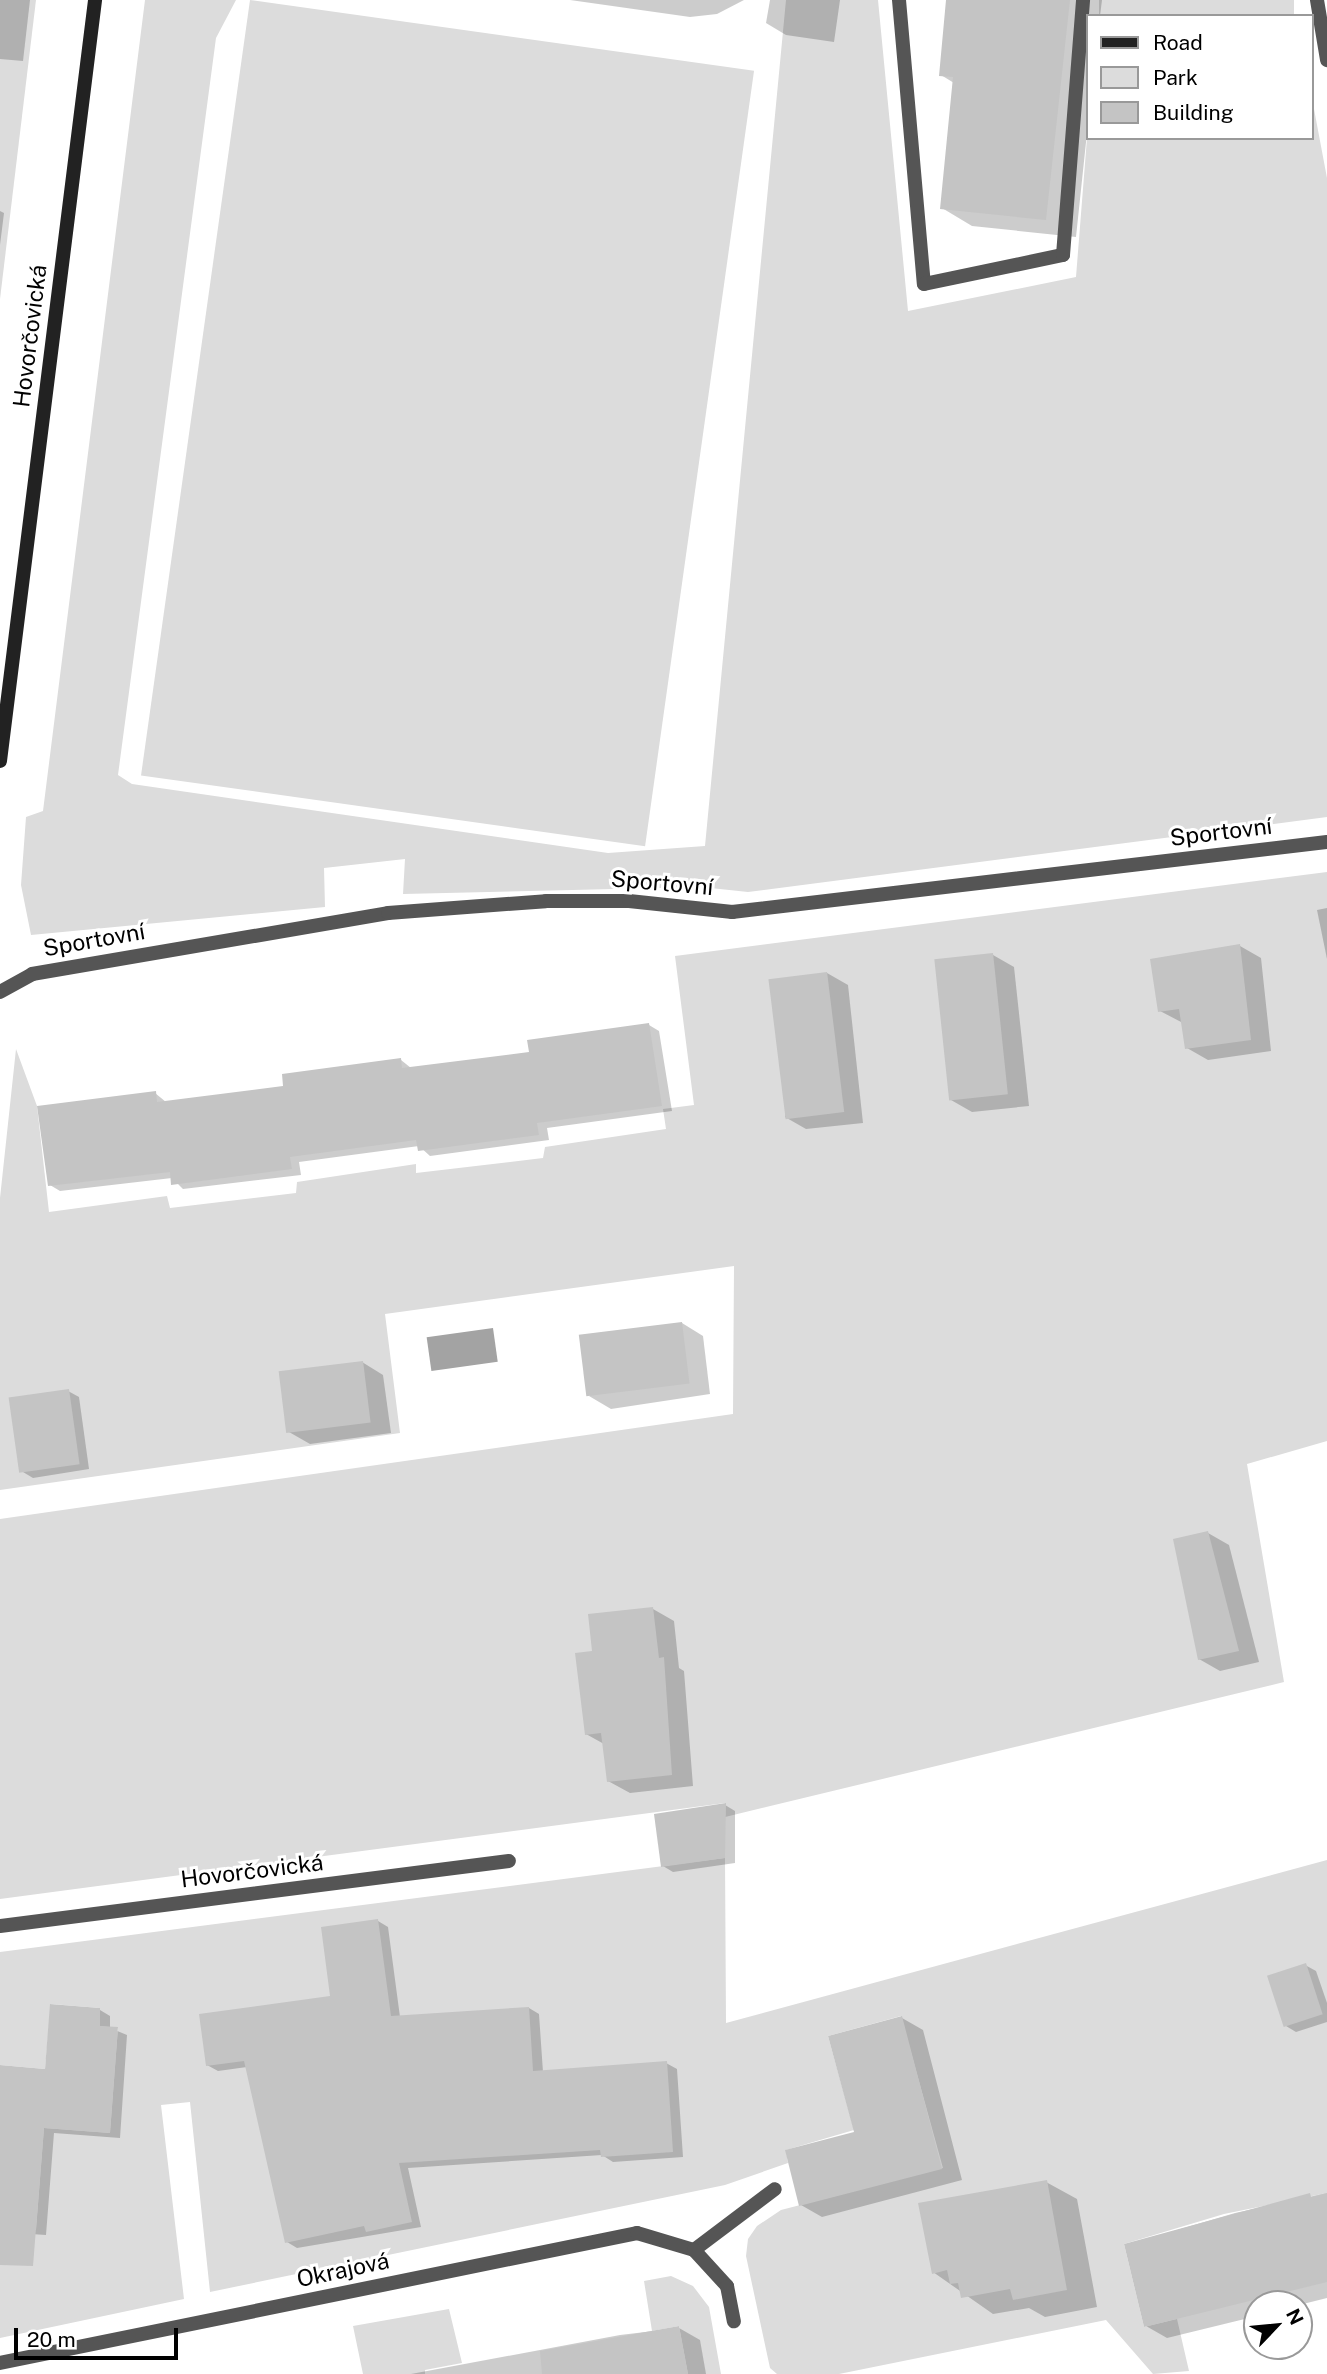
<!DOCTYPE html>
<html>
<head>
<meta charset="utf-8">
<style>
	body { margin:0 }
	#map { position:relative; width:1327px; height:2374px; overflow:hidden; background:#fff; font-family:"Public Sans",sans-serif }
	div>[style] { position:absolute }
	.green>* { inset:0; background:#dcdcdc; transform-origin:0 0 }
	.water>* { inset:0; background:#a3a3a3; transform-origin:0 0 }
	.shadow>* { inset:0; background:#0003 }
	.building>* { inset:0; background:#c4c4c4; transform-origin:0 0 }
	.lane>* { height:14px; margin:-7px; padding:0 7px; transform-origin:7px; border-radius:7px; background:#555 }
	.street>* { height:14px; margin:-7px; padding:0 7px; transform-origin:7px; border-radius:7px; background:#555 }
	.secondary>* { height:14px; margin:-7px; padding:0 7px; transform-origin:7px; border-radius:7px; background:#222 }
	span { translate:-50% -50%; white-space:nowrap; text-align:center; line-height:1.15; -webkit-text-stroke:6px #fff; paint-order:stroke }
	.street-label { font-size:23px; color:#000 }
	.legend { position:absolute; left:1086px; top:14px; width:228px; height:126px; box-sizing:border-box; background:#fff; border:2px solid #999; margin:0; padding:9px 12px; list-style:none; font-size:21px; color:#000 }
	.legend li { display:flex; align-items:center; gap:14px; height:35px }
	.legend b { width:35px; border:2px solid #999 }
	.north { position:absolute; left:1243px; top:2290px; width:70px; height:70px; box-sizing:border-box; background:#fff; border:2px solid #999; border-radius:50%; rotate:64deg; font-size:19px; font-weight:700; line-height:28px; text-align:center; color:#000 }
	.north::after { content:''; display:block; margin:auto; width:24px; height:32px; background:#000; clip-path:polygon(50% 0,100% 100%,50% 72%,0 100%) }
	.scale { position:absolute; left:14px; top:2328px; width:164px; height:32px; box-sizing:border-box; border:4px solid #000; border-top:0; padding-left:9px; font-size:21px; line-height:24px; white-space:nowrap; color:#000; -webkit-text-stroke:5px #fff; paint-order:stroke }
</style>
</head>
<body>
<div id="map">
	<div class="green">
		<i style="clip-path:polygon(0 0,36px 0,0 299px)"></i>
		<i style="clip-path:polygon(145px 0,236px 0,216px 38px,118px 775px,132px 784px,608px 853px,705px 846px,786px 0,878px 0,908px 311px,1076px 277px,1087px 138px,1311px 138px,1311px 93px,1327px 178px,1327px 817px,748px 892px,701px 887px,403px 894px,405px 859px,324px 868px,325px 907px,31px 935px,21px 885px,26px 817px,43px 811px)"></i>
		<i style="left:250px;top:0;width:509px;height:783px;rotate:8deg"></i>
		<i style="left:1099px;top:0;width:195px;height:16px"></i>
		<i style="clip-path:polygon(1327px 872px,1327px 1441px,1247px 1464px,1284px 1682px,725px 1817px,725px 1803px,0 1899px,0 1519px,733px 1414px,734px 1266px,385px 1314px,400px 1433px,0 1490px,0 1198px,16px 1049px,37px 1106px,49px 1212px,167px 1196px,170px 1208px,296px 1193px,297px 1182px,416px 1164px,416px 1173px,543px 1158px,545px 1147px,666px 1129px,663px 1109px,694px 1105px,675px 956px)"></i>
		<i style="clip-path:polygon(725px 1858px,726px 2023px,1327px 1860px,1327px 2193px,1224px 2214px,1124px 2244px,1144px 2327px,1177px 2319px,1189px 2371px,1153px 2374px,1106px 2320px,839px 2374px,777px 2374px,770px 2368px,746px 2256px,748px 2239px,757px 2226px,781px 2210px,943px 2168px,901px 2016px,828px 2036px,854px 2130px,786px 2150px,788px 2163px,725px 2185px,210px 2292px,190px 2102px,161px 2105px,184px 2299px,0 2338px,0 2228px,36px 2230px,44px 2128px,110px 2133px,118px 2028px,100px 2026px,100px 2008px,51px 2004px,45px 2069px,0 2065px,0 1952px)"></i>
		<i style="clip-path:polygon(671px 2276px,693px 2286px,709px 2307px,721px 2374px,688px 2374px,679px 2326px,652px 2331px,644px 2281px)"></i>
		<i style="clip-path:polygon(449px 2309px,462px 2363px,425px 2370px,425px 2374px,363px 2374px,353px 2326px)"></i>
	</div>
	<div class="water">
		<i style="left:493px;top:1328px;width:34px;height:67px;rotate:82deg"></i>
	</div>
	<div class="shadow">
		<i style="clip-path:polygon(0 0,30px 0,23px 61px,0 59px)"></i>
		<i style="clip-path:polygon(570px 0,744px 0,717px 14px,690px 17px)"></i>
		<i style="clip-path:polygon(770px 0,840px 0,834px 42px,786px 35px,766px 23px)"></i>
		<i style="clip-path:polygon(948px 0,1102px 0,1100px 16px,1087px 16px,1087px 133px,1076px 237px,972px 226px,942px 208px,954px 83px,941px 75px)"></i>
		<i style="clip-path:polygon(0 211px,4px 213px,0 245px)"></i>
		<i style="clip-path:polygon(1327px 908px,1327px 959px,1317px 910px)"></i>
		<i style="clip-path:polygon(1240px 946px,1261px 958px,1271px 1051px,1208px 1060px,1187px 1048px,1183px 1023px,1160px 1011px)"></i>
		<i style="clip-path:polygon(993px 955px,1014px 967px,1029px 1106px,972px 1112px,951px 1100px)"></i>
		<i style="clip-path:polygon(827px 973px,848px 985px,863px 1123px,806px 1129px,785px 1117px)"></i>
		<i style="clip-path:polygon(649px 1025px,659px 1031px,672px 1111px,547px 1128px,549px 1140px,430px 1156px,419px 1146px,299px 1162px,301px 1175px,183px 1189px,172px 1178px,60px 1191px,50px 1185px,155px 1093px,166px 1102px,285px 1087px,401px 1060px,411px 1068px,531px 1053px)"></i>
		<i style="clip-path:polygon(682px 1323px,703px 1336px,710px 1394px,611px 1409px,589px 1396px)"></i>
		<i style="clip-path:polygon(362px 1362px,383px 1375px,391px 1433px,310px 1444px,289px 1432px)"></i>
		<i style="clip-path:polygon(68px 1391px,79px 1397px,89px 1469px,33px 1478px,23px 1472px)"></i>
		<i style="clip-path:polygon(1208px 1533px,1229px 1545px,1259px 1662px,1220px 1671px,1199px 1659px)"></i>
		<i style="clip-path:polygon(653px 1609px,674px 1621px,679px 1668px,684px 1671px,693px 1786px,630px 1793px,608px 1781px,604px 1744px,586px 1734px,594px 1653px)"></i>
		<i style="clip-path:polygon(725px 1805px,735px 1811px,735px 1863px,673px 1872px,663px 1866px)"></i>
		<i style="clip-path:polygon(378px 1921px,388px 1927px,400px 2017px,529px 2008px,539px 2014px,543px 2072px,666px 2063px,677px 2069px,683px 2157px,613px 2162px,602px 2155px,408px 2168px,421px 2227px,297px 2248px,287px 2242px,247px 2067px,218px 2071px,207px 2065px,332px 1997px)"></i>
		<i style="clip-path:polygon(1305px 1965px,1316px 1971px,1327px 2003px,1327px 2022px,1296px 2032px,1286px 2026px)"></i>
		<i style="clip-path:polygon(100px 2010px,110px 2016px,110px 2028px,127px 2035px,120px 2138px,54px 2133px,46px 2235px,0 2232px,0 2067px,47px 2070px)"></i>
		<i style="clip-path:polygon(902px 2018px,923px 2030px,962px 2180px,822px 2217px,801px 2205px,856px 2133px)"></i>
		<i style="clip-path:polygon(1046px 2182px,1077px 2199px,1097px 2307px,1045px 2317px,1029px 2308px,993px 2314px,933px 2272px)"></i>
		<i style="clip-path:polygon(1327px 2193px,1327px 2298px,1299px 2305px,1257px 2304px,1257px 2316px,1167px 2338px,1146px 2326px,1126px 2245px,1235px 2213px)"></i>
		<i style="clip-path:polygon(679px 2328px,700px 2340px,706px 2374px,411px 2374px,620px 2335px)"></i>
	</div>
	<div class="building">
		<i style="clip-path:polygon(946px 0,1070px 0,1046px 220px,940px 209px,953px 77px,939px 76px)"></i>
		<i style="clip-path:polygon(1240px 944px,1251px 1040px,1185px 1049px,1179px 1009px,1158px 1012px,1150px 959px)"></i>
		<i style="left:993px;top:953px;width:142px;height:59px;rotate:84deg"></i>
		<i style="left:827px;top:972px;width:141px;height:59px;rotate:83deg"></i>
		<i style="clip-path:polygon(649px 1023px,662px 1106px,537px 1123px,539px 1135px,418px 1151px,416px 1140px,290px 1157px,292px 1169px,171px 1185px,170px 1172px,48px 1186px,37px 1106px,156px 1091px,157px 1102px,283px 1086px,282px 1074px,401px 1058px,402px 1068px,529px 1052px,527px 1040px)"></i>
		<i style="left:682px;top:1322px;width:62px;height:104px;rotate:83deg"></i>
		<i style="left:363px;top:1361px;width:62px;height:85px;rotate:83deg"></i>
		<i style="left:69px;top:1389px;width:76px;height:61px;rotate:82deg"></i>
		<i style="clip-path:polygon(1208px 1531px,1239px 1651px,1198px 1660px,1173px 1539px)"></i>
		<i style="clip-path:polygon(653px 1607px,659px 1658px,664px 1657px,672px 1775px,607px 1782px,601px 1733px,585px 1735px,575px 1653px,592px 1651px,588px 1614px)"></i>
		<i style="clip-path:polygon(726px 1803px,725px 1858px,661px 1867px,654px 1814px)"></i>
		<i style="clip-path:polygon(378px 1919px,391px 2016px,529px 2007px,533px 2071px,667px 2061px,673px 2152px,601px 2157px,600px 2150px,399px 2163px,412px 2222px,366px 2232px,364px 2226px,285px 2243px,244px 2061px,206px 2066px,199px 2014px,330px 1996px,321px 1927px)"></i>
		<i style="left:1306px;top:1963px;width:54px;height:41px;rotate:72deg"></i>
		<i style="clip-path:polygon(50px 2004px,100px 2008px,100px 2026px,118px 2027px,110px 2133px,44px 2128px,33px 2266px,0 2265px,0 2065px,45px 2069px)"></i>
		<i style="clip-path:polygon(902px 2016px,942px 2169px,799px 2206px,785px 2150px,854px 2132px,828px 2036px)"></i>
		<i style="clip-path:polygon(1047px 2180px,1067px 2290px,1013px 2300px,1010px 2289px,961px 2298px,958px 2283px,950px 2284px,947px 2270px,932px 2274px,918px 2203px)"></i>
		<i style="clip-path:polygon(1310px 2193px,1311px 2197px,1327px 2193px,1327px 2282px,1144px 2327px,1124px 2244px)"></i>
		<i style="clip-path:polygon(679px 2326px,688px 2374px,542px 2374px,540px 2351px)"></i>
	</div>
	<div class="lane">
		<i style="left:899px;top:0;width:285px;rotate:85deg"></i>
		<i style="left:924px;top:284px;width:142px;rotate:-11.8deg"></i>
		<i style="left:1063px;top:255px;width:256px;rotate:-85.5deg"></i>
	</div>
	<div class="street">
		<i style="left:1317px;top:0;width:61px;rotate:80.5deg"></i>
		<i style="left:0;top:992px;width:37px;rotate:-29deg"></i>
		<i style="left:32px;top:974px;width:361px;rotate:-9.7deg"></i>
		<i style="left:388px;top:913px;width:158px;rotate:-4.3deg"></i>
		<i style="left:546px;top:901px;width:83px"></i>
		<i style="left:629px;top:901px;width:104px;rotate:6.1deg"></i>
		<i style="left:732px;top:912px;width:599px;rotate:-6.71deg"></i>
		<i style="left:0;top:1926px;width:513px;rotate:-7.28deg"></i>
		<i style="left:694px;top:2250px;width:101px;rotate:-37deg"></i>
		<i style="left:0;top:2363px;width:650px;rotate:-11.53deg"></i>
		<i style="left:637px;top:2233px;width:59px;rotate:16.6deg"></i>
		<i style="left:694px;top:2250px;width:49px;rotate:47.5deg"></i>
		<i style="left:727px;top:2286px;width:36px;rotate:79deg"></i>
	</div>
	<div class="secondary">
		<i style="left:0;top:761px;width:767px;rotate:-82.88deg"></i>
	</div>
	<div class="street-label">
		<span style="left:30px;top:336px;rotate:-83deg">Hovorčovická</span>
		<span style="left:1221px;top:832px;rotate:-7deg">Sportovní</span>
		<span style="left:662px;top:883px;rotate:5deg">Sportovní</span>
		<span style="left:94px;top:940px;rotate:-10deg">Sportovní</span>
		<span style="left:252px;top:1871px;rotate:-7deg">Hovorčovická</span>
		<span style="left:343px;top:2270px;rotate:-12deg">Okrajová</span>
	</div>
	<ul class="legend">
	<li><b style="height:9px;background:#222"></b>Road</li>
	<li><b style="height:19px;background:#dcdcdc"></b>Park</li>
	<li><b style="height:19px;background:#c4c4c4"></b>Building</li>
	</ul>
	<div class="north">N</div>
	<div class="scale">20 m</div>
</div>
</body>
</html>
